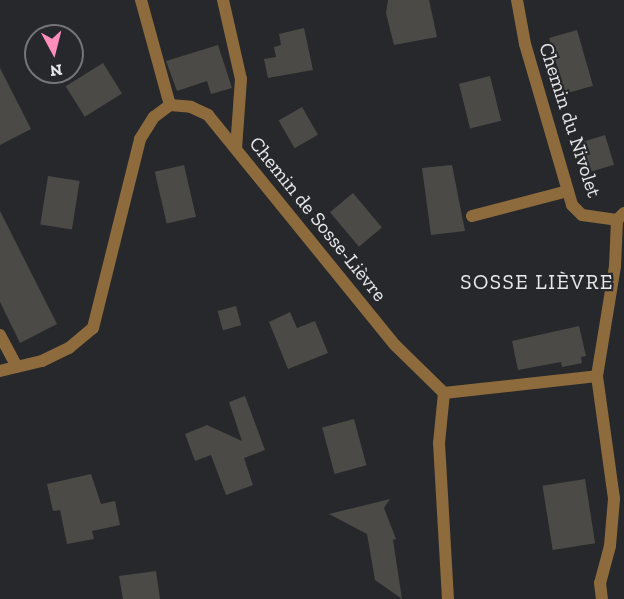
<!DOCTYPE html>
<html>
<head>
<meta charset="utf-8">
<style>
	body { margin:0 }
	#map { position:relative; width:624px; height:599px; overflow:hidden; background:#27282b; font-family:"Zilla Slab",serif }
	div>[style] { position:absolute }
	.building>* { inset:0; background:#4c4a47; transform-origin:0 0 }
	.lane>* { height:12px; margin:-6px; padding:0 6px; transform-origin:6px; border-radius:6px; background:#8d6b3d }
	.street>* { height:12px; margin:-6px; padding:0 6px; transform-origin:6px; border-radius:6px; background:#8d6b3d }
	span { translate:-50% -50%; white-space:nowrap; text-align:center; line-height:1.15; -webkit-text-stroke:4.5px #27282b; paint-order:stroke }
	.street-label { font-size:20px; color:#e9e9ec }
	.neighbourhood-label { font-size:21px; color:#e9e9ec; letter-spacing:1.5px }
	.north { position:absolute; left:24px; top:24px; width:60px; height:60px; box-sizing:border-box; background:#27282b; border:2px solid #757578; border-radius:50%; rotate:173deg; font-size:16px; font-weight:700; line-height:24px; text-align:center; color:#e9e9ec }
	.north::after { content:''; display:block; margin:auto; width:21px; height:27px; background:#ff8eba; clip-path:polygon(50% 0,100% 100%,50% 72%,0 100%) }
</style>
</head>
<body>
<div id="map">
	<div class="building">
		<i style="clip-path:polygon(388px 0,429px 0,437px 37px,394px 45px,386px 13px)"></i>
		<i style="clip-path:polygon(304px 28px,313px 70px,268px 78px,264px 59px,276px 57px,274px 47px,281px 45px,279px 34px)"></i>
		<i style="left:577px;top:30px;width:58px;height:29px;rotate:74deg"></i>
		<i style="clip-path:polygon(218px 45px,232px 88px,211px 94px,207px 81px,177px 91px,166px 61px)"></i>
		<i style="left:103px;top:63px;width:36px;height:44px;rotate:58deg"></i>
		<i style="clip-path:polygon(0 68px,31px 129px,0 145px)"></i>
		<i style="left:490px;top:76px;width:46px;height:32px;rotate:76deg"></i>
		<i style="left:302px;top:107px;width:32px;height:27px;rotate:60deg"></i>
		<i style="left:605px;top:135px;width:31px;height:29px;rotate:73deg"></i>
		<i style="left:184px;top:165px;width:53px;height:30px;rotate:77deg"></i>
		<i style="clip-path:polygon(452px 165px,465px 231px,431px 235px,422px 168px)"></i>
		<i style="left:48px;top:176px;width:32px;height:49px;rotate:9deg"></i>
		<i style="left:353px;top:193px;width:45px;height:30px;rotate:50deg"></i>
		<i style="clip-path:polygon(0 211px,57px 324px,20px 343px,0 302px)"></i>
		<i style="left:236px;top:306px;width:20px;height:19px;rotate:75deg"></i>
		<i style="clip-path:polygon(290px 312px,297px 328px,315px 321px,328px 353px,288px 369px,269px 322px)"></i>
		<i style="clip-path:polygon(579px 326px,586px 356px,581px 357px,582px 363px,562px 367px,561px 362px,518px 370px,512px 341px)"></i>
		<i style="clip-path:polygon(245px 396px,265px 450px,244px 458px,253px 485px,226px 495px,211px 455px,195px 461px,185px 434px,207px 425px,242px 441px,229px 402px)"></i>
		<i style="left:354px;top:419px;width:48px;height:33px;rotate:75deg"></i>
		<i style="clip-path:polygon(91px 474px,101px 504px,115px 501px,120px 525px,92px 531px,94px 539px,67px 544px,60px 510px,53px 511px,47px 484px)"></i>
		<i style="left:585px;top:479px;width:65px;height:43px;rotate:81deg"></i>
		<i style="clip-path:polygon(390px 499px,384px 508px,396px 539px,393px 540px,402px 599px,375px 580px,367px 534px,329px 514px)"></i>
		<i style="clip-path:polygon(156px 571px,160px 599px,123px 599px,119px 576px)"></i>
	</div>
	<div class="lane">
		<i style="left:141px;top:0;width:109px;rotate:74.6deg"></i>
		<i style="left:223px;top:0;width:81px;rotate:77.2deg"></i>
		<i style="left:241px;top:79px;width:69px;rotate:94.1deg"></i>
		<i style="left:517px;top:0;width:45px;rotate:79.7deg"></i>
		<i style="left:525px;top:44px;width:168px;rotate:73.7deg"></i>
		<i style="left:572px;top:205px;width:14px;rotate:45deg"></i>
		<i style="left:582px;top:215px;width:35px;rotate:8deg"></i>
		<i style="left:472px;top:216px;width:99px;rotate:-14.6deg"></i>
		<i style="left:0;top:335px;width:36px;rotate:62deg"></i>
		<i style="left:597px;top:376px;width:124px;rotate:82.1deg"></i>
		<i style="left:614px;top:499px;width:47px;rotate:94.9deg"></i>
		<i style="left:610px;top:546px;width:38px;rotate:105deg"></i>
		<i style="left:600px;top:583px;width:16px;rotate:83deg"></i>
		<i style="left:444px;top:393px;width:50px;rotate:95.7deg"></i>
		<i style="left:439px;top:443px;width:156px;rotate:86.7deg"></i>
	</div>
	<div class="street">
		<i style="left:0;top:371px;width:43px;rotate:-13.4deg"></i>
		<i style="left:42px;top:361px;width:30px;rotate:-26deg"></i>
		<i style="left:69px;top:348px;width:31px;rotate:-40deg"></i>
		<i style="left:93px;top:328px;width:195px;rotate:-76deg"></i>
		<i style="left:140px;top:139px;width:26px;rotate:-58deg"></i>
		<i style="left:154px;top:117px;width:20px;rotate:-37deg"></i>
		<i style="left:170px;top:105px;width:21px;rotate:5deg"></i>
		<i style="left:191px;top:107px;width:19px;rotate:25deg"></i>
		<i style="left:208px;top:115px;width:296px;rotate:50.9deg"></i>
		<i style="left:395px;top:345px;width:69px;rotate:44.4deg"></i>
		<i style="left:444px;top:393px;width:154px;rotate:-6.3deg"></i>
		<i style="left:597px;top:376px;width:111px;rotate:-80.7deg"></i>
		<i style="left:615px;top:266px;width:46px;rotate:-87.5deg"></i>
		<i style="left:617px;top:220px;width:10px;rotate:-45deg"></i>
	</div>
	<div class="street-label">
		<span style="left:570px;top:120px;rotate:72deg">Chemin du Nivolet</span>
		<span style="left:318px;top:219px;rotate:51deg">Chemin de Sosse-Lièvre</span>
	</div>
	<div class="neighbourhood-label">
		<span style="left:537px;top:282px">SOSSE LIÈVRE</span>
	</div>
	<div class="north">N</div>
</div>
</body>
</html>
